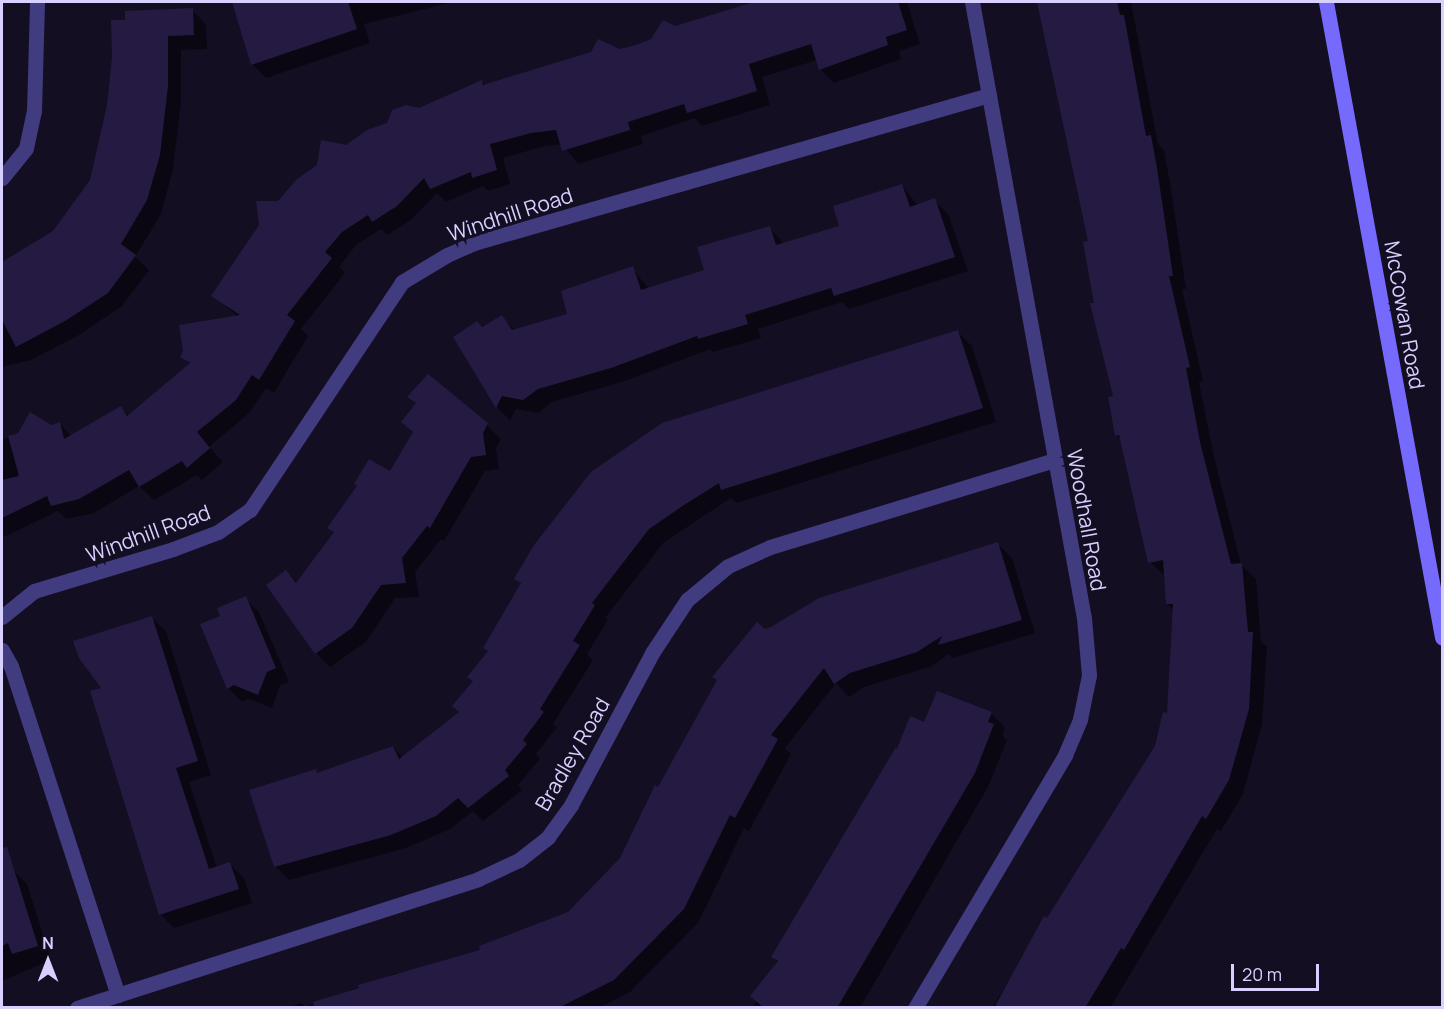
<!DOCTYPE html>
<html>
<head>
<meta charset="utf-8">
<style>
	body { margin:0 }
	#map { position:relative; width:1444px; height:1009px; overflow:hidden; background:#130e22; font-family:Manrope,sans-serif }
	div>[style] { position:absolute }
	.shadow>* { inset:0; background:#0007 }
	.building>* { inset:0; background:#251b42 }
	.minor>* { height:15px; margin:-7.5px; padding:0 7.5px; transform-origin:7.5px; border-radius:7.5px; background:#413b7f }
	.secondary>* { height:15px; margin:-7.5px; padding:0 7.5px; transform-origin:7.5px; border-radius:7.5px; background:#756afb }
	span { translate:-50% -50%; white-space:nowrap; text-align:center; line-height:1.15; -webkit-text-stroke:6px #130e22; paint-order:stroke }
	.street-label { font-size:21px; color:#d8d0fe }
	.frame { position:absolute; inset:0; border:3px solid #d8d0fe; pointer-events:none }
	.north { position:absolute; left:18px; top:931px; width:60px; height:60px; -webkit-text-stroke:4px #130e22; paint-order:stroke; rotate:0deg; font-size:16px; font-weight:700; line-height:24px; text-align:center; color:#d8d0fe }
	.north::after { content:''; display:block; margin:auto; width:21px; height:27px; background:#d8d0fe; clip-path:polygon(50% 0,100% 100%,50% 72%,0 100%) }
	.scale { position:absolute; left:1231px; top:964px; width:88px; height:27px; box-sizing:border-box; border:3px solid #d8d0fe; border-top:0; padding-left:8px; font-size:18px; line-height:21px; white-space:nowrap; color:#d8d0fe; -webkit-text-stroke:4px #130e22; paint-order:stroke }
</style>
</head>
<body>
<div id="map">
	<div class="shadow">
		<i style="clip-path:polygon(234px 2px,453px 2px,364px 24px,370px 43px,266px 78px,252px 64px)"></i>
		<i style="clip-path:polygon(759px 2px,907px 2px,920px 44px,899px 51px,901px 59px,834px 83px,820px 69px,817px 60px,762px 77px,770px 105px,702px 126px,695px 118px,641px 136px,643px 144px,578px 164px,562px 144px,545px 146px,503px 158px,510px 184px,488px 191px,483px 186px,446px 202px,437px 193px,411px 220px,387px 235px,381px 229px,356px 245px,339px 267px,345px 273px,301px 329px,308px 336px,274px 393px,266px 388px,249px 413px,209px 447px,223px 462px,202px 480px,197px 475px,154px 500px,139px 486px,94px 513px,66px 519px,58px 511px,4px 537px,2px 534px,2px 439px,60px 424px,72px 437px,121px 407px,129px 416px,190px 365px,181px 356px,238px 317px,213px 295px,279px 202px,346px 147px,482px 81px,486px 86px,636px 47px,675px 27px)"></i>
		<i style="clip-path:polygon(1041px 2px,1131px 2px,1158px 144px,1164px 150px,1170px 183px,1186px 289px,1182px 289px,1203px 381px,1199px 382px,1214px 457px,1241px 565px,1256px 579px,1261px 642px,1267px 647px,1262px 724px,1243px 794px,1221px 831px,1217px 829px,1110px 1008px,992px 1008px,1156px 746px,1168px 715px,1174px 610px,1167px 604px,1165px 576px,1150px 562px,1122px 441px,1116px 435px,1115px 397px,1095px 304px,1090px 242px)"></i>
		<i style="clip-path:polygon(192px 10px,206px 24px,207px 49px,181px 50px,181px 101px,173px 169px,161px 214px,135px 257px,149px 270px,122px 306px,79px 335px,31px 360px,2px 367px,2px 263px,54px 232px,91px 181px,127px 21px)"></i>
		<i style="clip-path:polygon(902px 185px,918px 206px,934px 200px,948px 214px,968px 271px,849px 309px,842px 302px,758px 329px,761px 338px,713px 352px,710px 349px,625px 381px,552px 402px,538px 413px,516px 409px,510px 420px,497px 407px,455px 338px,502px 317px,515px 331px,569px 315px,632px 268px,649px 289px,706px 271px,769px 227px,784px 244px,841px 227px)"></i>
		<i style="clip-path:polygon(958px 332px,972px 346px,996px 422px,736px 503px,731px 498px,663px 543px,605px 618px,608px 620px,587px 654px,593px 660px,553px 724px,557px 727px,536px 754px,540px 759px,518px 785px,522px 790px,483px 821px,473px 811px,450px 829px,406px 848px,289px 880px,275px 866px,316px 771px,319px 774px,393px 747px,403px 758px,461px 712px,522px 585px,516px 579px)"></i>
		<i style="clip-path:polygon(409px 397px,487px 425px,501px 439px,496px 448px,499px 469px,485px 471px,444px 541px,441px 539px,415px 572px,419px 597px,395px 598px,366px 642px,330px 667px,316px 653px,286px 572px,298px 583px,335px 533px,329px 527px,391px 473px,414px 433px,403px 422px,417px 404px)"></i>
		<i style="clip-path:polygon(998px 544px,1012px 558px,1035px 633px,953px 658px,949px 654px,932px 666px,864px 687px,849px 697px,836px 683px,785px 748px,791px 754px,749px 831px,744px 828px,698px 923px,630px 992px,599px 1008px,287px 1008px,301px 1003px,305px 1007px,397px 973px,400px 976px,482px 951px,569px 913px,621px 859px,659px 789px,764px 631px)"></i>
		<i style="clip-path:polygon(245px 598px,259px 612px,289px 682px,280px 685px,272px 708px,249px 699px,242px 702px,228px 688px,222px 617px)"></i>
		<i style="clip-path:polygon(152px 618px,166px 631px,211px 775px,189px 782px,217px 868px,230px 864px,244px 878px,252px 903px,174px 928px,160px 914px,103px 689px)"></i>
		<i style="clip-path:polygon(938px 693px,992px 714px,1005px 728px,1002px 735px,1007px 740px,988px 787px,860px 1008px,752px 1008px,778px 963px,773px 957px,898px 751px,925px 724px)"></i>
		<i style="clip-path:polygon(2px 844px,9px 872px,13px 870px,27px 884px,51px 960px,2px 981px)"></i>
	</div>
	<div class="building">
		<i style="clip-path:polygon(232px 2px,348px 2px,357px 29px,251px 65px)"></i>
		<i style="clip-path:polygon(754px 2px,898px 2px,907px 30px,886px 37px,888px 45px,819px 70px,811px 44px,749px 64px,757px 91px,687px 113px,684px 104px,628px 122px,630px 130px,562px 151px,556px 130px,531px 133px,490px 144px,497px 170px,472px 178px,471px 172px,430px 189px,424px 178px,397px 206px,372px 222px,368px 215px,342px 232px,325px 252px,332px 258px,287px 315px,295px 321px,259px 380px,252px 375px,236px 400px,197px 432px,210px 448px,187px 468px,182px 461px,139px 487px,129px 470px,79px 499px,51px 506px,47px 496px,2px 518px,2px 480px,19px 476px,8px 436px,18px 433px,30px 412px,51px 425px,60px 422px,64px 439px,121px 406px,127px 416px,190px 363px,180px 357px,183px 351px,179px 325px,240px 315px,211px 296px,259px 225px,256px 201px,278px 201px,297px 179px,317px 165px,321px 140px,346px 145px,367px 130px,387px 123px,392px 110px,406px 105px,419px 108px,482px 80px,483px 85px,591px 52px,598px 39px,620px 49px,636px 45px,651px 39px,663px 20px,675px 26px)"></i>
		<i style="clip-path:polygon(1037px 2px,1117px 2px,1120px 15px,1124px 15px,1146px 136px,1151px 135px,1157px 168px,1173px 276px,1169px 276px,1190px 367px,1186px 368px,1200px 442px,1231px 564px,1242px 563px,1248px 632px,1253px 632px,1249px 709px,1229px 780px,1206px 819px,1202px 816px,1124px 950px,1121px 948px,1085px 1008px,994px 1008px,1044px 916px,1047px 918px,1155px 746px,1163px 712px,1167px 713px,1173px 604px,1166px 604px,1163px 560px,1148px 563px,1119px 435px,1115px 436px,1108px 397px,1113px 396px,1090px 303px,1094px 303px,1083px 242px,1088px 241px)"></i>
		<i style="clip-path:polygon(193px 8px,194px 35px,168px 36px,168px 86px,160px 155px,147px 200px,121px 244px,136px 255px,108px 293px,65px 321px,16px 347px,2px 320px,2px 262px,53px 231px,90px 180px,107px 105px,112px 57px,111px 20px,125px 20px,125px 11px)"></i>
		<i style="clip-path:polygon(902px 184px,910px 207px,935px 198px,955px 257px,834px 296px,831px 288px,745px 315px,748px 324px,698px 339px,697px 336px,611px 368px,538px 389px,523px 400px,502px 396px,496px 408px,453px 337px,477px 321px,482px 327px,502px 315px,512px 330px,567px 314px,561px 291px,633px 266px,641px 290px,704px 270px,697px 247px,770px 226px,776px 245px,839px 226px,833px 206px)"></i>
		<i style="clip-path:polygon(958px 330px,983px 408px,721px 490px,719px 483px,684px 505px,649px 529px,592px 603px,595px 605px,573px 641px,580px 645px,540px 709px,544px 712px,523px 740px,527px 744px,505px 770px,509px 776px,468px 808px,458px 798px,436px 816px,391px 835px,274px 867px,249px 790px,316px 769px,317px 773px,393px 746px,399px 759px,459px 712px,452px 706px,473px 681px,467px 677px,488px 651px,483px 648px,521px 583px,514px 579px,534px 545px,591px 472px,662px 423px)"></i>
		<i style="clip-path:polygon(428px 374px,488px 423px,483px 433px,486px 455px,471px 457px,430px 528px,427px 526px,402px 558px,406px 583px,381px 585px,352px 628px,315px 654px,266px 585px,286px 570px,296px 583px,334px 532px,327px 528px,357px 486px,354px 484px,369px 459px,390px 471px,413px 432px,401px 422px,416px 403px,407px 397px)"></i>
		<i style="clip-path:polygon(998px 542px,1022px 620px,938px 645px,942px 636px,917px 652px,850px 673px,834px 684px,824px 668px,771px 735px,778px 739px,735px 818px,730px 815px,684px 909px,614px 980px,558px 1008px,314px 1008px,313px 1002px,359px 988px,358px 985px,480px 950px,479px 946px,568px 912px,620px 858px,655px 785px,658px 787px,717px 680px,712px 677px,757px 622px,765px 629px,771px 627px,819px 598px)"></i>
		<i style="clip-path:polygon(246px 596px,276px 668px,267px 672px,258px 695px,234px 685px,227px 689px,200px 624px,220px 616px,217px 608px)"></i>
		<i style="clip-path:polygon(152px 616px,198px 761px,176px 768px,209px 869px,230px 862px,239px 889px,159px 915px,90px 691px,101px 688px,79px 658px,73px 641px)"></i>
		<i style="clip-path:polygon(937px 691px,992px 712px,988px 722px,994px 724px,975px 773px,837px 1008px,764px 1008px,750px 996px,778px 961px,771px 957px,896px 747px,897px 749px,910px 716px,924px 722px)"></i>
		<i style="clip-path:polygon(7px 847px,38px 946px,12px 954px,8px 943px,2px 946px,2px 848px)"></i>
	</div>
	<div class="minor">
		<i style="left:2px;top:178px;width:38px;rotate:-51deg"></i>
		<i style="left:26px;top:148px;width:38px;rotate:-78deg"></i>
		<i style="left:34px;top:111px;width:109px;rotate:-88.4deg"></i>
		<i style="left:2px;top:617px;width:41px;rotate:-39.1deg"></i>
		<i style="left:34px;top:591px;width:145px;rotate:-16.8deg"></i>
		<i style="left:173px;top:549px;width:48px;rotate:-20.7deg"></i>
		<i style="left:218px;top:532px;width:39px;rotate:-35deg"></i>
		<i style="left:250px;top:510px;width:274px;rotate:-56.3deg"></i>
		<i style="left:402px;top:282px;width:52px;rotate:-31deg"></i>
		<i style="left:447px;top:255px;width:30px;rotate:-24deg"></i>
		<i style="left:474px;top:243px;width:536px;rotate:-16.03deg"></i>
		<i style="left:2px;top:650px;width:18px;rotate:61deg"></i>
		<i style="left:11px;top:666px;width:346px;rotate:72deg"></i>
		<i style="left:77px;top:1008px;width:421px;rotate:-17.8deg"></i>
		<i style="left:478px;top:879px;width:45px;rotate:-24.9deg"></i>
		<i style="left:519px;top:860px;width:37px;rotate:-38deg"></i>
		<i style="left:548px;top:837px;width:39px;rotate:-54deg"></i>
		<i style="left:571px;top:805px;width:172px;rotate:-61.9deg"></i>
		<i style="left:652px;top:653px;width:64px;rotate:-56.6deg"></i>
		<i style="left:687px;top:600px;width:53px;rotate:-39.7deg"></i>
		<i style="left:728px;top:566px;width:46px;rotate:-24.3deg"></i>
		<i style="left:770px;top:547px;width:298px;rotate:-17deg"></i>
		<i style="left:915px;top:1008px;width:294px;rotate:-59.3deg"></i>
		<i style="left:1065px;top:755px;width:39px;rotate:-67deg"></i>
		<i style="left:1080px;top:719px;width:45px;rotate:-78.4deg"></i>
		<i style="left:1089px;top:675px;width:57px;rotate:-95deg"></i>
		<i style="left:1084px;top:618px;width:626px;rotate:-100.3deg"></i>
	</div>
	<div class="secondary">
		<i style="left:1326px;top:2px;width:646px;rotate:79.65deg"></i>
	</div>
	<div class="street-label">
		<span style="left:510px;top:214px;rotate:-18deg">Windhill Road</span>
		<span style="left:1405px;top:315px;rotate:80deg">McCowan Road</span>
		<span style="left:1087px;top:520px;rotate:80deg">Woodhall Road</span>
		<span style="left:148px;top:533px;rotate:-20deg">Windhill Road</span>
		<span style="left:572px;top:754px;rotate:-60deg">Bradley Road</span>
	</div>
	<div class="frame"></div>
	<div class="north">N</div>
	<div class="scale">20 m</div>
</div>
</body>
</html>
